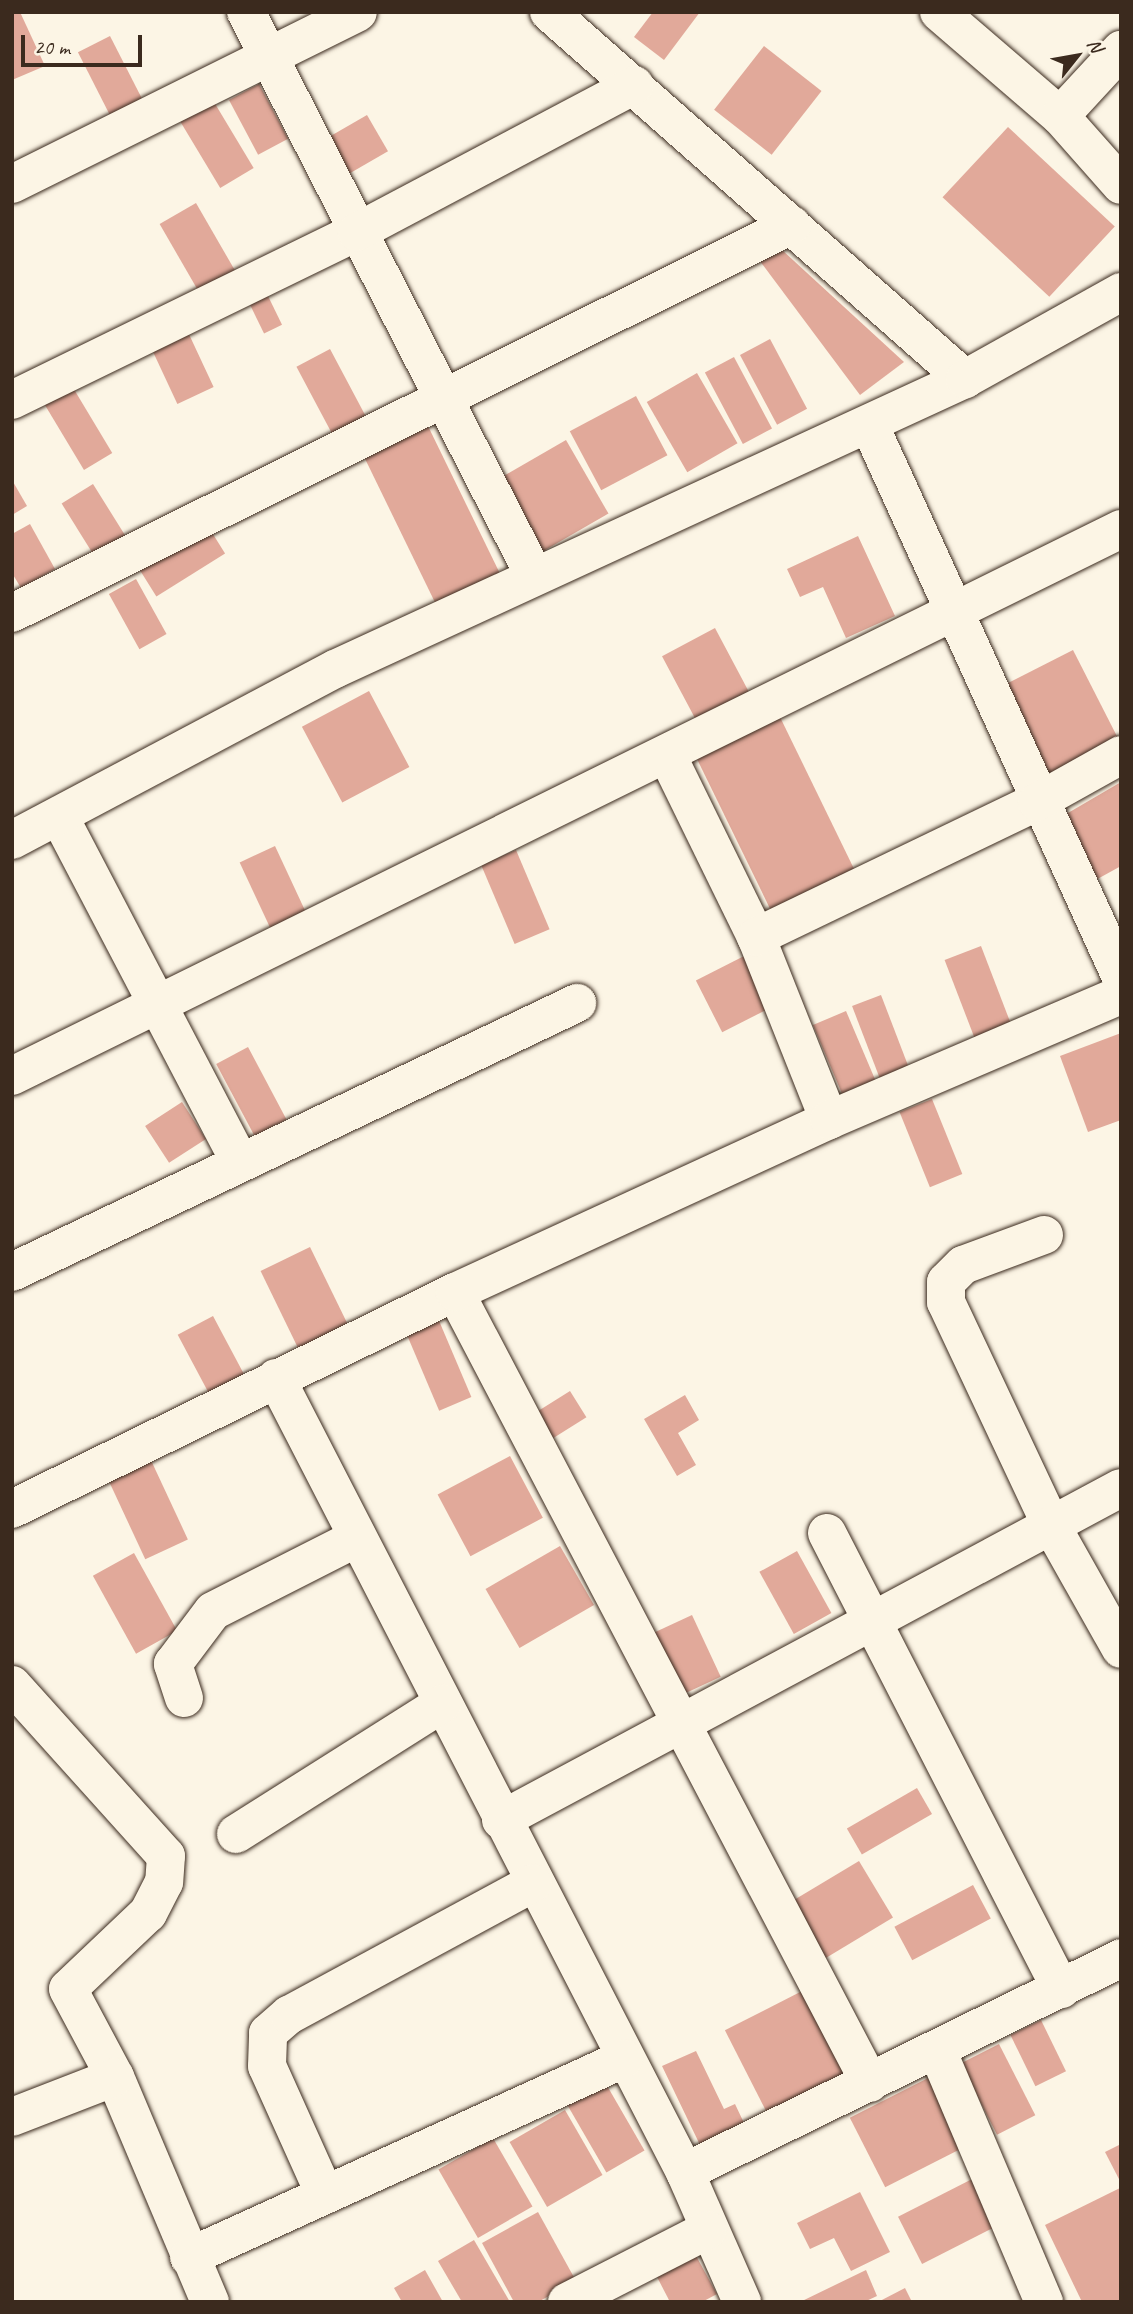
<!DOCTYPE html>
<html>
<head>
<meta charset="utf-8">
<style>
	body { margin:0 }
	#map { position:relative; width:1133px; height:2314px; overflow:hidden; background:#fcf5e5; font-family:Caveat,sans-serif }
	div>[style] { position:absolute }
	.building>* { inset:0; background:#e1a99a; transform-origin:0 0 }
	.roads { filter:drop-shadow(0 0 2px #3b2a1e) drop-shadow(0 0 2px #3b2a1e) }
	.minor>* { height:38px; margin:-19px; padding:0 19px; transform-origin:19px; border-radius:19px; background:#fcf5e5 }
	span { translate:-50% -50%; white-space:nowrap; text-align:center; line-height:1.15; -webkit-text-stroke:5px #fcf5e5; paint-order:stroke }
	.frame { position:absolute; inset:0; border:14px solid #3b2a1e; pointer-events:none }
	.north { position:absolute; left:1042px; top:21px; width:70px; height:70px; -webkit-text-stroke:5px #fcf5e5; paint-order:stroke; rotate:59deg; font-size:19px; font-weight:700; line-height:28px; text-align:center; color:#3b2a1e }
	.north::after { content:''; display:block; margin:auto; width:24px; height:32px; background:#3b2a1e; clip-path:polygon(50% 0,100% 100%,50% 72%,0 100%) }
	.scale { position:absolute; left:21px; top:35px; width:121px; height:32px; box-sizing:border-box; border:4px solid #3b2a1e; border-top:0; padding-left:9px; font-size:21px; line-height:24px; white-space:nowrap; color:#3b2a1e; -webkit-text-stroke:5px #fcf5e5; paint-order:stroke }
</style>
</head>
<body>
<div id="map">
	<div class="building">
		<i style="clip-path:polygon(12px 12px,20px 12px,45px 66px,12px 80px)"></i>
		<i style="clip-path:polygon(653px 12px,700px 12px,664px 60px,634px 37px)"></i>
		<i style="left:110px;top:36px;width:77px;height:36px;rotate:63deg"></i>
		<i style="left:764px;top:46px;width:73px;height:81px;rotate:38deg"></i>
		<i style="left:259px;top:84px;width:62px;height:34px;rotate:62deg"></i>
		<i style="left:214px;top:102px;width:77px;height:39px;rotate:59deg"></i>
		<i style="left:367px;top:115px;width:42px;height:46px;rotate:60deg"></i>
		<i style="left:1008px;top:127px;width:146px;height:96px;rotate:43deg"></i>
		<i style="left:196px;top:203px;width:89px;height:42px;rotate:60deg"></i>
		<i style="clip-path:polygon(769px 238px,904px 362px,860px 395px,754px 253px)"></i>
		<i style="left:268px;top:296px;width:32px;height:20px;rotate:64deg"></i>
		<i style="left:187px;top:330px;width:63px;height:40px;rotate:65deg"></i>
		<i style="left:770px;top:339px;width:79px;height:34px;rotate:62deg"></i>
		<i style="left:330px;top:349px;width:79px;height:38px;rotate:62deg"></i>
		<i style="left:734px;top:357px;width:81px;height:33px;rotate:62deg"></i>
		<i style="left:697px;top:373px;width:81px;height:58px;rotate:60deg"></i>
		<i style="left:69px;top:381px;width:84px;height:33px;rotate:59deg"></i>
		<i style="left:636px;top:396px;width:67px;height:75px;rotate:62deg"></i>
		<i style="left:427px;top:424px;width:170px;height:71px;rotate:64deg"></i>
		<i style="left:566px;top:440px;width:85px;height:78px;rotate:60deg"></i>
		<i style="clip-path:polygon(12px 480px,27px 506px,12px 515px)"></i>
		<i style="left:93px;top:484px;width:67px;height:37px;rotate:58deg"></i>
		<i style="left:206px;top:523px;width:36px;height:81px;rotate:58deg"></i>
		<i style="clip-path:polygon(30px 524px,55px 569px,21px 588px,12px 573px,12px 534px)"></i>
		<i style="clip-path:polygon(858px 536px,895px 616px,846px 638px,823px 587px,800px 597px,787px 569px)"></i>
		<i style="left:136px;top:579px;width:63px;height:31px;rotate:61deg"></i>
		<i style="left:715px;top:628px;width:80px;height:60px;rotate:62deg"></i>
		<i style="left:1073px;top:650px;width:105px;height:79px;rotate:63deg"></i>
		<i style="left:369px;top:691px;width:86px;height:76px;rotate:62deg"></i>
		<i style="left:780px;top:717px;width:169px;height:93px;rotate:64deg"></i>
		<i style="clip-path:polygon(1121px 782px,1121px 866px,1092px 882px,1056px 820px)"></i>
		<i style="left:275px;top:846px;width:76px;height:39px;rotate:65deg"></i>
		<i style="left:516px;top:850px;width:86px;height:38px;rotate:67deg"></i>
		<i style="left:981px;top:946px;width:96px;height:39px;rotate:69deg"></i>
		<i style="left:752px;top:952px;width:58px;height:63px;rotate:63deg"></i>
		<i style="left:881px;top:995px;width:84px;height:31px;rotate:69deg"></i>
		<i style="left:846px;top:1011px;width:85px;height:36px;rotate:67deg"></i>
		<i style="clip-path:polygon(1121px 1033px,1121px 1120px,1088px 1132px,1060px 1056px)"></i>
		<i style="left:248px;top:1047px;width:82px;height:36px;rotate:62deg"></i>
		<i style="left:932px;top:1099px;width:81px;height:35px;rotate:68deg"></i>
		<i style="left:182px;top:1102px;width:44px;height:44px;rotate:57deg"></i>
		<i style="left:310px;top:1247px;width:86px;height:55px;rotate:64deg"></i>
		<i style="left:213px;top:1316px;width:74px;height:40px;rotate:62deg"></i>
		<i style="left:437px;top:1316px;width:88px;height:35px;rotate:67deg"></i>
		<i style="left:570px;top:1391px;width:31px;height:46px;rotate:58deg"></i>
		<i style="clip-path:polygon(685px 1395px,699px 1420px,678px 1433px,696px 1465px,677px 1476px,644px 1419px)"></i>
		<i style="left:149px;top:1456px;width:92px;height:47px;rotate:65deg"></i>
		<i style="left:510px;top:1456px;width:70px;height:82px;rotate:62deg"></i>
		<i style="left:560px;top:1546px;width:68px;height:86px;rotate:60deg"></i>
		<i style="left:797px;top:1551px;width:71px;height:43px;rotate:61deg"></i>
		<i style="left:134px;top:1553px;width:89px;height:47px;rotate:61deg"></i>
		<i style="left:692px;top:1615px;width:68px;height:41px;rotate:65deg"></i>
		<i style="left:917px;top:1788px;width:30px;height:81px;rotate:60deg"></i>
		<i style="left:859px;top:1861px;width:66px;height:89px;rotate:59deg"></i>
		<i style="left:973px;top:1885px;width:38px;height:89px;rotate:62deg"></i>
		<i style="left:806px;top:1989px;width:98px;height:91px;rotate:63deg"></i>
		<i style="left:1041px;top:2020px;width:57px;height:34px;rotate:64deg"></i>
		<i style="left:999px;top:2044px;width:80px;height:43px;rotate:63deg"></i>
		<i style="clip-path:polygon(696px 2051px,724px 2109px,735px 2104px,744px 2123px,700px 2145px,662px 2066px)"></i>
		<i style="left:602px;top:2077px;width:85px;height:44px;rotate:60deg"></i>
		<i style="left:930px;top:2077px;width:78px;height:90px;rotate:63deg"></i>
		<i style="left:565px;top:2110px;width:75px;height:64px;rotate:60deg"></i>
		<i style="left:493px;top:2138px;width:79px;height:63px;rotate:60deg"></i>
		<i style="clip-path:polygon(1121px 2144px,1121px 2183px,1105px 2152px)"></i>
		<i style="left:980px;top:2175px;width:53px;height:92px;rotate:63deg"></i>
		<i style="clip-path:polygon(1120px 2188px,1121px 2302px,1082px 2302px,1045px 2225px)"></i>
		<i style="clip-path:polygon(860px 2192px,890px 2252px,851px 2271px,834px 2238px,810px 2249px,797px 2223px)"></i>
		<i style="clip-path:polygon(538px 2212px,576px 2281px,538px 2302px,514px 2302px,482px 2243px)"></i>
		<i style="clip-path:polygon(474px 2240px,510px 2302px,462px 2302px,438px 2261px)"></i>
		<i style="clip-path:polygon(695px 2254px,717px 2294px,702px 2302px,670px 2302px,656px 2275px)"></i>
		<i style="clip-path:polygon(425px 2270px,443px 2302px,402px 2302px,394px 2288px)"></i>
		<i style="clip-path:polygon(866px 2270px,877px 2296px,864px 2302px,800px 2302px)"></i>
		<i style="clip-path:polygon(905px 2288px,912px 2302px,878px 2302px)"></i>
	</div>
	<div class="roads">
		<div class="minor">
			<i style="left:246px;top:12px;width:632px;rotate:62.91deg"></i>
			<i style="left:549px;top:12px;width:555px;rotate:41.42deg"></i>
			<i style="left:939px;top:12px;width:160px;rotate:40.7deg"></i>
			<i style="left:1060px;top:116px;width:92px;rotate:48.5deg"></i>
			<i style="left:1060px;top:116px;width:90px;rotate:-47.3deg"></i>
			<i style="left:12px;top:184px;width:386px;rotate:-26.4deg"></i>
			<i style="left:12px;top:400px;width:384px;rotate:-26deg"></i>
			<i style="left:357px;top:232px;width:314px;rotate:-27.9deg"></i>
			<i style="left:869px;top:424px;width:608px;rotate:65.5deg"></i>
			<i style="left:12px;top:613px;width:871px;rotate:-26.45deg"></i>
			<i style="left:667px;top:755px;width:203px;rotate:63.9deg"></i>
			<i style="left:60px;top:818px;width:387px;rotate:62.4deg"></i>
			<i style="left:12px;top:840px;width:365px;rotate:-27.9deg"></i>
			<i style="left:335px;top:669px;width:694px;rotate:-24.72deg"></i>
			<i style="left:965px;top:379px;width:179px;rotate:-29.1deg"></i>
			<i style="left:12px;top:1076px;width:1237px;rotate:-26.25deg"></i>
			<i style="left:829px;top:1120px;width:197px;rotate:-111.7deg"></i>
			<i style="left:756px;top:937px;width:312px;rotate:-25.7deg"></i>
			<i style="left:1037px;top:802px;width:96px;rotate:-29.2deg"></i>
			<i style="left:1044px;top:1235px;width:86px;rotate:159.7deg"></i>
			<i style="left:963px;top:1265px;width:24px;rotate:135deg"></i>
			<i style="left:946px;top:1282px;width:20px;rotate:90deg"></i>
			<i style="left:946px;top:1302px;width:246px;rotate:64.8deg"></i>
			<i style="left:1051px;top:1525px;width:142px;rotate:60.6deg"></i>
			<i style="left:12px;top:1272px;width:626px;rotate:-25.46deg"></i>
			<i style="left:455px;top:1292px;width:893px;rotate:62.32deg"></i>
			<i style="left:276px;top:1378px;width:893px;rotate:62.75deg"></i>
			<i style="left:685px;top:2172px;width:142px;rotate:66.3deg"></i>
			<i style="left:12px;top:1509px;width:493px;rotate:-26.1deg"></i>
			<i style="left:455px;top:1292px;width:412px;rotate:-24.7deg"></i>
			<i style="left:829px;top:1120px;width:318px;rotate:-23.2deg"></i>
			<i style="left:827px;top:1533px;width:513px;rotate:62.84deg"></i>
			<i style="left:12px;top:1685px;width:230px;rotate:48deg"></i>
			<i style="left:166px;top:1856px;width:26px;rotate:94deg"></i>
			<i style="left:164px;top:1882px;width:35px;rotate:117deg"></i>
			<i style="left:148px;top:1913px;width:110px;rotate:136.5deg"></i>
			<i style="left:68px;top:1989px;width:100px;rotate:61.9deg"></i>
			<i style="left:115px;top:2077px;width:244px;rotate:67.1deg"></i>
			<i style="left:184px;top:1698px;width:36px;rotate:-108deg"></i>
			<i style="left:173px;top:1664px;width:66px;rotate:-53deg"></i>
			<i style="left:213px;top:1611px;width:161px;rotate:-26.9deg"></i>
			<i style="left:501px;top:1820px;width:703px;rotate:-28.17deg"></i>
			<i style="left:236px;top:1834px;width:244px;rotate:-32.3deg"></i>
			<i style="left:937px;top:2050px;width:274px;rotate:67deg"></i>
			<i style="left:12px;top:2117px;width:110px;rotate:-21.2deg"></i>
			<i style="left:685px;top:2172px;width:486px;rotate:-26.1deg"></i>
			<i style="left:325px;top:2195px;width:141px;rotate:-114.2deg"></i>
			<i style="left:267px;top:2066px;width:33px;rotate:-88deg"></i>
			<i style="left:268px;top:2033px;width:28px;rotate:-41deg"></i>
			<i style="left:289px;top:2015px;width:277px;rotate:-28.4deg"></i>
			<i style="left:189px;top:2257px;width:478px;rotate:-24.5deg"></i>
			<i style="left:567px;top:2302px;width:158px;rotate:-27.1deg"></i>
		</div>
	</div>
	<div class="frame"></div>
	<div class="north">N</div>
	<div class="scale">20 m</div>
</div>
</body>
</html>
